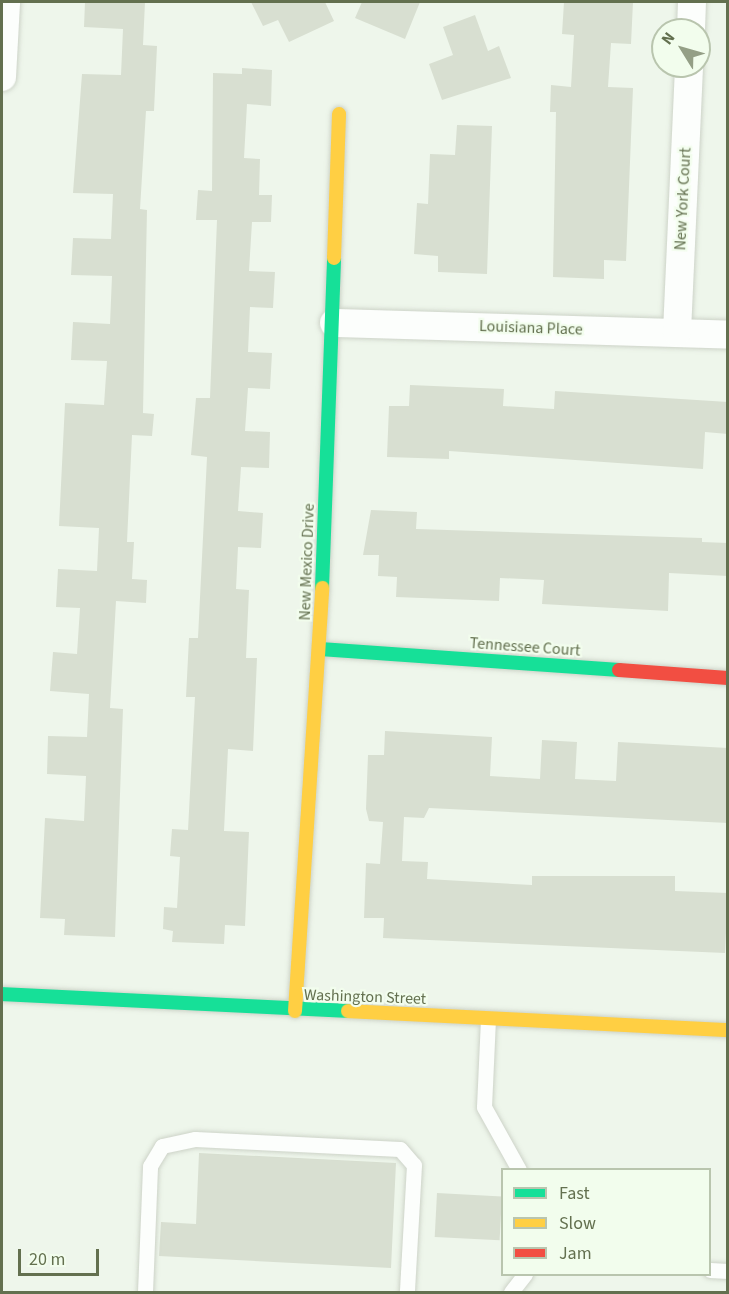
<!DOCTYPE html>
<html>
<head>
<meta charset="utf-8">
<style>
	body { margin:0 }
	#map { position:relative; width:729px; height:1294px; overflow:hidden; background:#eef6eb; font-family:"Source Sans 3",sans-serif }
	div>[style] { position:absolute }
	.building>* { inset:0; background:#d8dfd1; transform-origin:0 0 }
	.roads { filter:drop-shadow(0 0 2px #cdd3c8) drop-shadow(0 0 2px #cdd3c8) }
	.lane>* { height:15px; margin:-7.5px; padding:0 7.5px; transform-origin:7.5px; border-radius:7.5px; background:#fcfefc }
	.street>* { height:28px; margin:-14px; padding:0 14px; transform-origin:14px; border-radius:14px; background:#fcfefc }
	.fast>* { height:14px; margin:-7px; padding:0 7px; transform-origin:7px; border-radius:7px; background:#16e098 }
	.slow>* { height:14px; margin:-7px; padding:0 7px; transform-origin:7px; border-radius:7px; background:#ffcf43 }
	.jam>* { height:14px; margin:-7px; padding:0 7px; transform-origin:7px; border-radius:7px; background:#f24e42 }
	span { translate:-50% -50%; white-space:nowrap; text-align:center; line-height:1.15; -webkit-text-stroke:4.5px #f2fded; paint-order:stroke }
	.street-label { font-size:16px; color:#63704f }
	.frame { position:absolute; inset:0; border:3px solid #63704f; pointer-events:none }
	.legend { position:absolute; left:501px; top:1168px; width:210px; height:108px; box-sizing:border-box; background:#f2fded; border:2px solid #b9c5ae; margin:0; padding:8px 10px; list-style:none; font-size:18px; color:#63704f }
	.legend li { display:flex; align-items:center; gap:12px; height:30px }
	.legend b { width:30px; border:2px solid #b9c5ae }
	.north { position:absolute; left:651px; top:18px; width:60px; height:60px; box-sizing:border-box; background:#f2fded; border:2px solid #b9c5ae; border-radius:50%; rotate:307deg; font-size:16px; font-weight:700; line-height:24px; text-align:center; color:#63704f }
	.north::after { content:''; display:block; margin:auto; width:21px; height:27px; background:#949f86; clip-path:polygon(50% 0,100% 100%,50% 72%,0 100%) }
	.scale { position:absolute; left:18px; top:1249px; width:81px; height:27px; box-sizing:border-box; border:3px solid #63704f; border-top:0; padding-left:8px; font-size:18px; line-height:21px; white-space:nowrap; color:#63704f; -webkit-text-stroke:4px #f2fded; paint-order:stroke }
</style>
</head>
<body>
<div id="map">
	<div class="building">
		<i style="clip-path:polygon(85px 2px,145px 2px,143px 45px,157px 46px,154px 111px,146px 111px,140px 209px,147px 210px,143px 413px,154px 414px,152px 436px,132px 435px,127px 542px,134px 542px,132px 579px,147px 580px,146px 603px,116px 601px,110px 708px,123px 709px,115px 937px,64px 935px,65px 919px,40px 918px,45px 818px,84px 821px,86px 776px,47px 774px,48px 736px,87px 737px,89px 694px,50px 691px,53px 652px,77px 654px,80px 608px,56px 607px,58px 569px,97px 571px,99px 528px,59px 526px,65px 403px,104px 405px,107px 361px,71px 360px,73px 322px,110px 324px,112px 276px,71px 275px,73px 238px,111px 239px,113px 194px,73px 193px,82px 74px,121px 75px,123px 29px,84px 27px)"></i>
		<i style="clip-path:polygon(251px 2px,325px 2px,334px 21px,289px 42px,278px 20px,263px 26px)"></i>
		<i style="clip-path:polygon(362px 2px,420px 2px,405px 39px,355px 18px)"></i>
		<i style="clip-path:polygon(564px 2px,633px 2px,631px 44px,611px 43px,608px 87px,633px 88px,626px 261px,604px 260px,604px 279px,553px 277px,556px 112px,550px 112px,551px 85px,571px 87px,574px 35px,562px 34px)"></i>
		<i style="clip-path:polygon(475px 15px,488px 51px,499px 46px,511px 78px,442px 100px,429px 64px,453px 55px,443px 27px)"></i>
		<i style="clip-path:polygon(242px 68px,272px 70px,271px 106px,247px 104px,244px 158px,260px 159px,259px 195px,272px 195px,271px 222px,252px 222px,249px 271px,275px 272px,273px 308px,250px 307px,248px 352px,272px 353px,270px 389px,248px 388px,245px 431px,270px 432px,269px 468px,241px 467px,238px 511px,263px 513px,261px 548px,238px 547px,236px 589px,249px 590px,246px 658px,257px 658px,253px 751px,228px 749px,224px 831px,249px 832px,245px 926px,225px 925px,224px 944px,172px 942px,173px 931px,163px 929px,164px 907px,177px 908px,180px 857px,170px 856px,172px 829px,188px 830px,195px 697px,186px 697px,189px 638px,198px 638px,207px 457px,191px 455px,196px 398px,210px 398px,217px 220px,196px 220px,198px 190px,212px 191px,213px 73px,242px 74px)"></i>
		<i style="clip-path:polygon(457px 125px,492px 126px,487px 274px,438px 272px,438px 256px,414px 254px,417px 203px,428px 204px,430px 154px,455px 155px)"></i>
		<i style="clip-path:polygon(410px 385px,504px 389px,503px 406px,554px 409px,555px 391px,728px 402px,728px 434px,705px 432px,703px 469px,449px 451px,449px 459px,387px 457px,389px 406px,409px 406px)"></i>
		<i style="clip-path:polygon(371px 510px,417px 512px,416px 529px,702px 538px,702px 542px,728px 543px,728px 576px,669px 573px,668px 611px,542px 604px,544px 580px,500px 578px,499px 601px,396px 597px,397px 577px,378px 576px,379px 555px,363px 555px)"></i>
		<i style="clip-path:polygon(385px 731px,492px 737px,490px 776px,540px 779px,542px 740px,577px 742px,575px 779px,616px 781px,618px 742px,728px 748px,728px 823px,429px 808px,424px 818px,404px 817px,402px 861px,428px 862px,427px 879px,532px 885px,532px 876px,675px 876px,675px 891px,728px 893px,725px 953px,383px 938px,384px 918px,364px 918px,366px 863px,380px 864px,383px 822px,369px 821px,366px 809px,368px 755px,384px 755px)"></i>
		<i style="clip-path:polygon(199px 1153px,396px 1163px,391px 1268px,159px 1256px,161px 1222px,196px 1224px)"></i>
		<i style="left:437px;top:1193px;width:65px;height:44px;rotate:3deg"></i>
	</div>
	<div class="roads">
		<div class="lane">
			<i style="left:488px;top:1019px;width:88px;rotate:92.6deg"></i>
			<i style="left:484px;top:1107px;width:72px;rotate:60.9deg"></i>
			<i style="left:710px;top:1270px;width:18px;rotate:3deg"></i>
			<i style="left:145px;top:1292px;width:126px;rotate:-87.7deg"></i>
			<i style="left:150px;top:1166px;width:23px;rotate:-59deg"></i>
			<i style="left:162px;top:1146px;width:34px;rotate:-12deg"></i>
			<i style="left:195px;top:1139px;width:205px;rotate:2.8deg"></i>
			<i style="left:400px;top:1149px;width:21px;rotate:49deg"></i>
			<i style="left:414px;top:1165px;width:127px;rotate:93.2deg"></i>
			<i style="left:511px;top:1292px;width:23px;rotate:-52deg"></i>
		</div>
		<div class="street">
			<i style="left:691px;top:30px;width:28px;rotate:-88deg"></i>
			<i style="left:2px;top:77px;width:75px;rotate:-86.9deg"></i>
			<i style="left:334px;top:323px;width:394px;rotate:1.7deg"></i>
			<i style="left:677px;top:332px;width:266px;rotate:-87.4deg"></i>
		</div>
		<div class="fast">
			<i style="left:322px;top:588px;width:330px;rotate:-87.9deg"></i>
			<i style="left:320px;top:649px;width:300px;rotate:4deg"></i>
			<i style="left:2px;top:994px;width:346px;rotate:2.8deg"></i>
		</div>
		<div class="slow">
			<i style="left:334px;top:258px;width:144px;rotate:-88deg"></i>
			<i style="left:295px;top:1011px;width:424px;rotate:-86.3deg"></i>
			<i style="left:348px;top:1011px;width:380px;rotate:2.9deg"></i>
		</div>
		<div class="jam">
			<i style="left:619px;top:670px;width:109px;rotate:4.2deg"></i>
		</div>
	</div>
	<div class="street-label">
		<span style="left:683px;top:199px;rotate:-87deg">New York Court</span>
		<span style="left:531px;top:328px;rotate:2deg">Louisiana Place</span>
		<span style="left:307px;top:562px;rotate:-88deg">New Mexico Drive</span>
		<span style="left:525px;top:647px;rotate:4deg">Tennessee Court</span>
		<span style="left:365px;top:997px;rotate:2deg">Washington Street</span>
	</div>
	<div class="frame"></div>
	<ul class="legend">
	<li><b style="height:8px;background:#16e098"></b>Fast</li>
	<li><b style="height:8px;background:#ffcf43"></b>Slow</li>
	<li><b style="height:8px;background:#f24e42"></b>Jam</li>
	</ul>
	<div class="north">N</div>
	<div class="scale">20 m</div>
</div>
</body>
</html>
